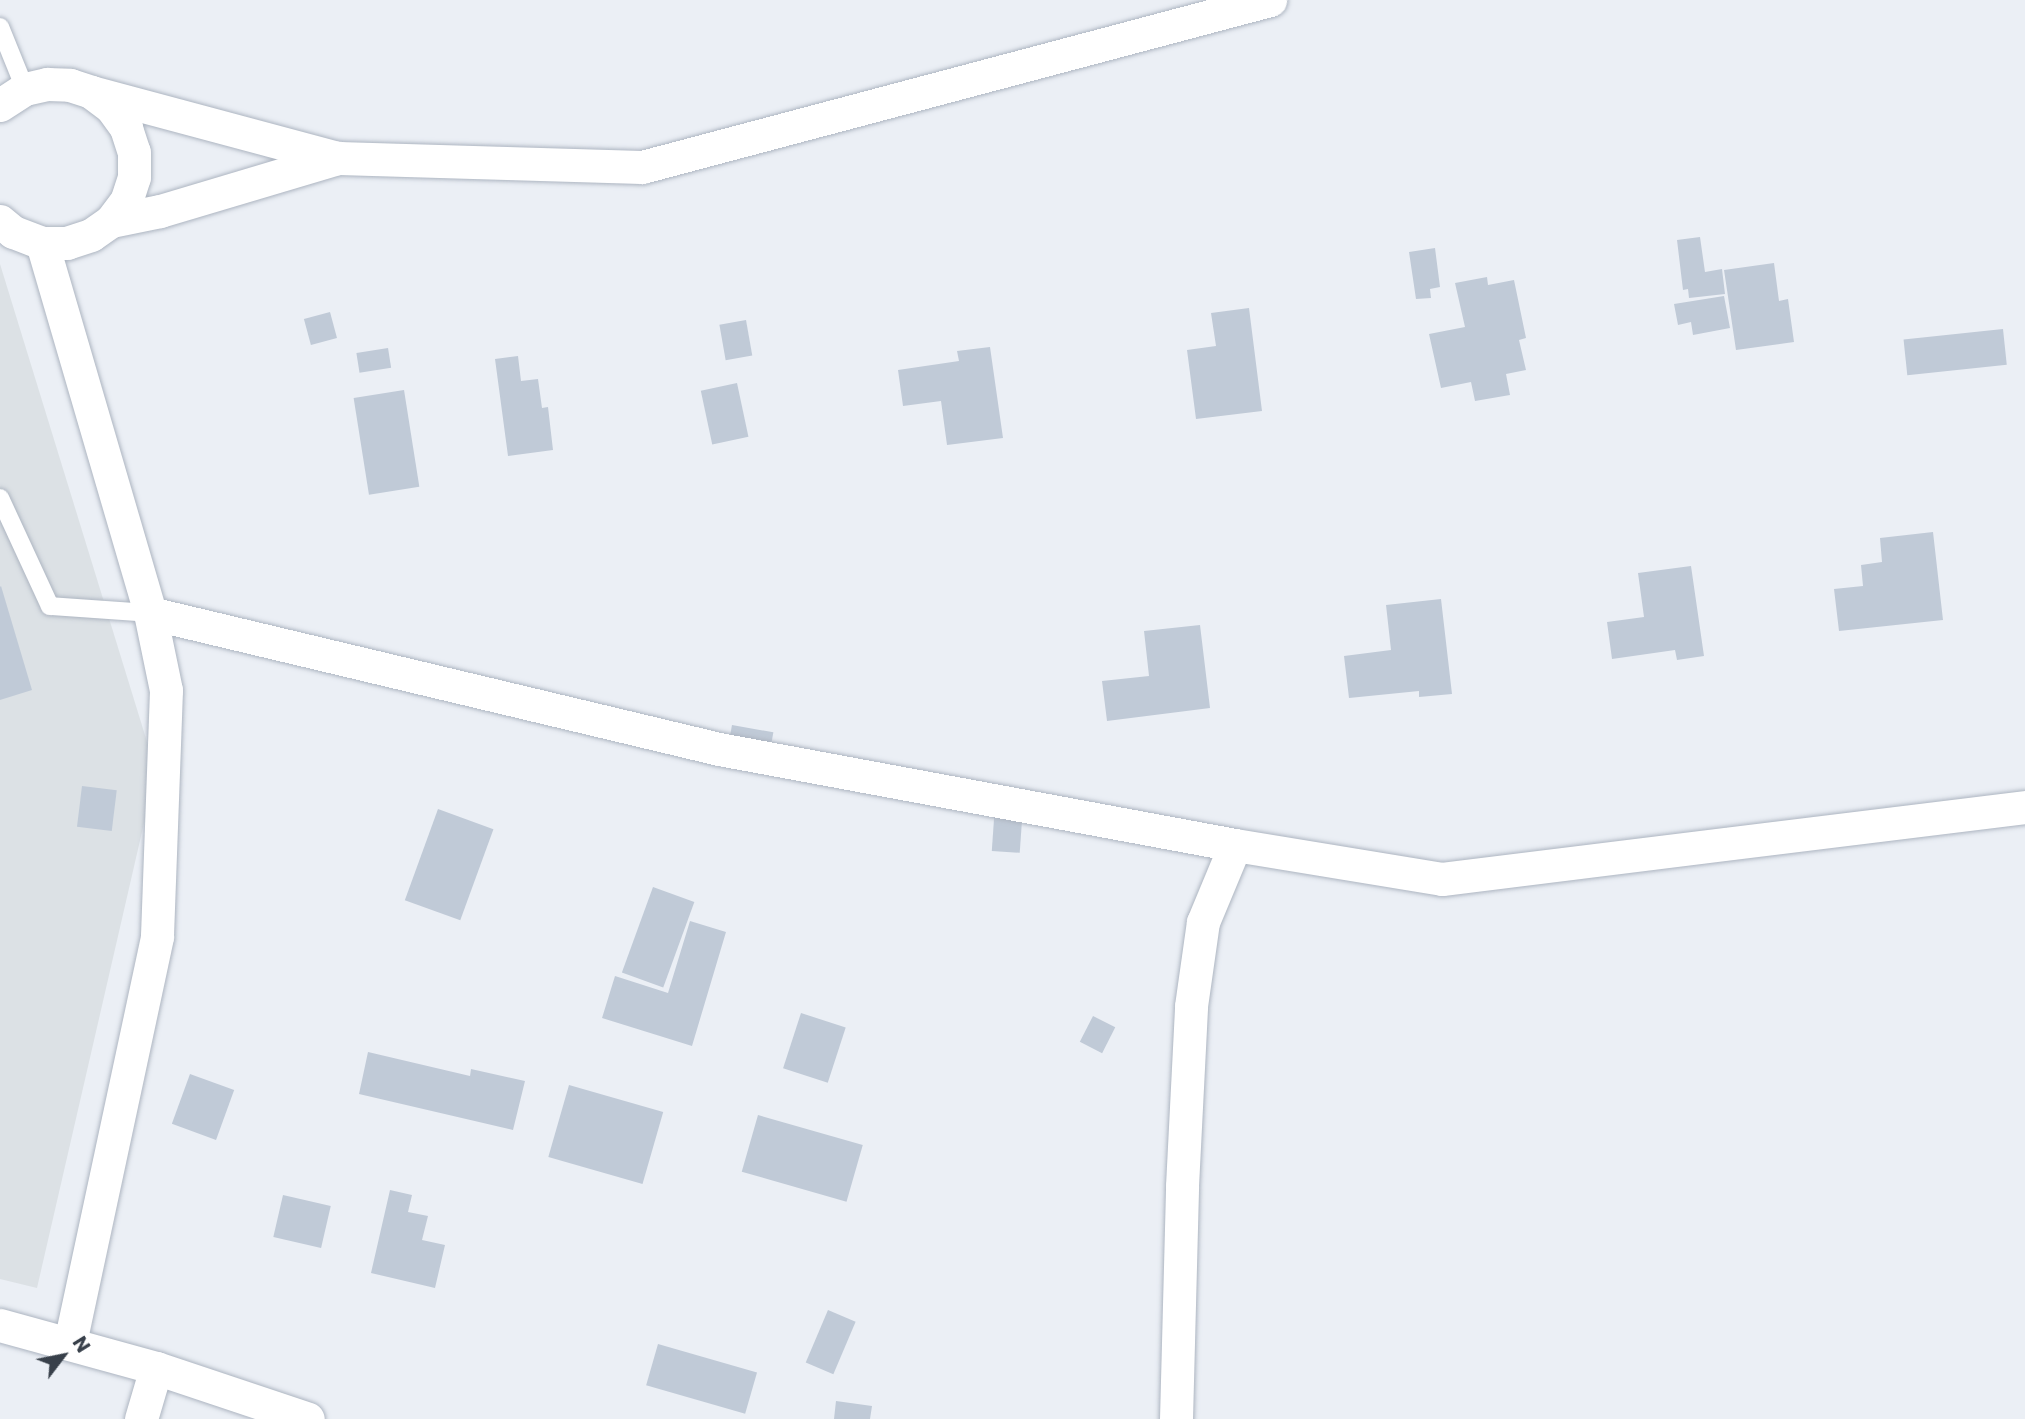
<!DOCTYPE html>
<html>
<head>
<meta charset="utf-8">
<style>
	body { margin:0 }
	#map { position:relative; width:2025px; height:1419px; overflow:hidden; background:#ebeff5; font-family:Poppins,sans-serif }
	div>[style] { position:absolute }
	.industrial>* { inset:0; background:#dce1e5 }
	.building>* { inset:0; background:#c0cad7; transform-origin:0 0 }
	.roads { filter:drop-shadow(0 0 2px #adb5c1) drop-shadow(0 0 2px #adb5c1) }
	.lane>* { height:18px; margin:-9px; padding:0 9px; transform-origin:9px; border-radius:9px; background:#fff }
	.street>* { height:33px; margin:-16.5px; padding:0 16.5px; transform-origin:16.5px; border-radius:16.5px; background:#fff }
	span { translate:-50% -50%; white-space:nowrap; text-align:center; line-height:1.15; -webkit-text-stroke:7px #fff; paint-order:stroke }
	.north { position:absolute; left:28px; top:1321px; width:70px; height:70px; -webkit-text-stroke:5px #fff; paint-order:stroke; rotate:58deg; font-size:19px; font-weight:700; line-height:28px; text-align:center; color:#38404a }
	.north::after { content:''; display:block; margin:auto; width:24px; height:32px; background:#38404a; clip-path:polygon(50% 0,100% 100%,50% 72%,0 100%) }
</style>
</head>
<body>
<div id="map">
	<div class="industrial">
		<i style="clip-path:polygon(0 264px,156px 771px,37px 1288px,0 1279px)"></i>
	</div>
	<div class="building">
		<i style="clip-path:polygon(1700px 237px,1705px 272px,1722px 269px,1725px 294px,1689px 298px,1688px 289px,1683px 290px,1677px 240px)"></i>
		<i style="clip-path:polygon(1435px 248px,1440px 287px,1430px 289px,1431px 298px,1416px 299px,1409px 252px)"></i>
		<i style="clip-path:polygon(1774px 263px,1779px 301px,1788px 299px,1794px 342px,1736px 350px,1724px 270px)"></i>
		<i style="clip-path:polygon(1487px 277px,1488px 285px,1514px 280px,1526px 338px,1519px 340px,1526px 370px,1506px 374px,1510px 395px,1475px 401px,1471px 382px,1441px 388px,1429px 334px,1465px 327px,1455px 283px)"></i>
		<i style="clip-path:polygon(1724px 296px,1730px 328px,1693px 335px,1691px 322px,1678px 325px,1674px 304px)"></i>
		<i style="clip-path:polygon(1249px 308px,1262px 411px,1196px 419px,1187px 350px,1216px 346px,1211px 313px)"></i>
		<i style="left:330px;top:312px;width:27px;height:27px;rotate:75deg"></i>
		<i style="left:746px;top:320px;width:36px;height:27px;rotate:80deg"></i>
		<i style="left:2003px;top:329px;width:36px;height:100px;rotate:84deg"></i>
		<i style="clip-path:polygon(990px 347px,1003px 438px,947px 445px,941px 401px,903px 406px,898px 370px,959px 361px,957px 351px)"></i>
		<i style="left:388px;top:348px;width:20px;height:32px;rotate:81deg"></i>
		<i style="clip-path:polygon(518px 356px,521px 381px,538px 379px,542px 408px,548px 407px,553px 450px,508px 456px,495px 359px)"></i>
		<i style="left:737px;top:383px;width:55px;height:37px;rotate:78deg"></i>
		<i style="left:404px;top:390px;width:98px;height:51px;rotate:81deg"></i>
		<i style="clip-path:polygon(1933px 532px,1943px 620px,1839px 631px,1834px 589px,1863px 586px,1861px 565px,1882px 562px,1880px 538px)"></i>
		<i style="clip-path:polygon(1691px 566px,1704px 656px,1677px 660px,1675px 650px,1612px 659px,1607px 622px,1644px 617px,1638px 573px)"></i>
		<i style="clip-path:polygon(1px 586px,32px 690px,0 700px,0 587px)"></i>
		<i style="clip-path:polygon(1441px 599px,1452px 694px,1419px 697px,1419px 691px,1349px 698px,1344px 656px,1391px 650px,1386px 605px)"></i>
		<i style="clip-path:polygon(1200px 625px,1210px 708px,1107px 721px,1102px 681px,1149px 676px,1144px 631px)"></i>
		<i style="left:732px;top:725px;width:42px;height:13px;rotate:10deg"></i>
		<i style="left:82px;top:786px;width:35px;height:41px;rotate:7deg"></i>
		<i style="left:995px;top:805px;width:28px;height:46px;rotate:4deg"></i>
		<i style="left:438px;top:809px;width:59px;height:97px;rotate:20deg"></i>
		<i style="left:653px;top:887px;width:44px;height:91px;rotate:20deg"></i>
		<i style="clip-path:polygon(690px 921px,726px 932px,692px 1046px,602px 1018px,615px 976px,668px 993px)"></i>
		<i style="left:801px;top:1013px;width:47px;height:58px;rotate:18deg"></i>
		<i style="left:1093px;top:1016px;width:25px;height:29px;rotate:27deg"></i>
		<i style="clip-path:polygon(368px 1052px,470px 1076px,471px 1069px,525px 1081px,513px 1130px,359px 1094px)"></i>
		<i style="left:190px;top:1074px;width:47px;height:53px;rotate:20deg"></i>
		<i style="left:569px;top:1085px;width:98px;height:75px;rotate:16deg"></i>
		<i style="left:758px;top:1115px;width:109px;height:59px;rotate:16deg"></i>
		<i style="clip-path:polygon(390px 1190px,412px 1195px,408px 1212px,428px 1216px,422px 1240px,445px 1245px,435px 1288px,371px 1273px)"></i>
		<i style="left:283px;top:1195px;width:49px;height:43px;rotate:13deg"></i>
		<i style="left:828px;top:1310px;width:30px;height:57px;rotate:23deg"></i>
		<i style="left:658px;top:1344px;width:103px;height:43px;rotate:16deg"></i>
		<i style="clip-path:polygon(836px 1401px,872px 1406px,870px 1419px,834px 1419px)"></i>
	</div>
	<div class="roads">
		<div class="lane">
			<i style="left:0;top:27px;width:67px;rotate:68deg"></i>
			<i style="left:0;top:498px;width:119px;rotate:65.2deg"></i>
			<i style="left:50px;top:606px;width:100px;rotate:4deg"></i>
		</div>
		<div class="street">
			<i style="left:91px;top:92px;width:256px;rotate:15deg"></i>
			<i style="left:338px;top:158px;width:304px;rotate:1.7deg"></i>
			<i style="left:642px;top:167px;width:650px;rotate:-14.89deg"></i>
			<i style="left:0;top:105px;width:30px;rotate:-33deg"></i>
			<i style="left:25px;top:89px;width:23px;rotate:-13deg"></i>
			<i style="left:47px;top:84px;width:23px;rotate:2deg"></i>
			<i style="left:70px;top:85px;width:22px;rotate:18deg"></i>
			<i style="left:91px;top:92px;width:25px;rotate:37deg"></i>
			<i style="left:111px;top:107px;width:26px;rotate:54deg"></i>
			<i style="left:126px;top:128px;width:25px;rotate:72deg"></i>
			<i style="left:134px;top:152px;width:25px;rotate:90deg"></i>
			<i style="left:134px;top:177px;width:25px;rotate:108deg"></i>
			<i style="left:126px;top:201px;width:25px;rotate:127deg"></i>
			<i style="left:111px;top:221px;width:24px;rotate:145deg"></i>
			<i style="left:91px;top:235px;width:25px;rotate:162deg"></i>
			<i style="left:67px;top:243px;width:25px;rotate:180deg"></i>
			<i style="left:42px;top:243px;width:31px;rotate:-159deg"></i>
			<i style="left:13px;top:232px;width:17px;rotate:-140deg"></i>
			<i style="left:111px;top:221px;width:50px;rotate:-11.5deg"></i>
			<i style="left:160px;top:211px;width:186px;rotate:-16.6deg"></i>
			<i style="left:42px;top:243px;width:385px;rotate:73.7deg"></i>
			<i style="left:150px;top:613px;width:79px;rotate:78.3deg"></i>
			<i style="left:166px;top:690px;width:247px;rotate:92.1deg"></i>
			<i style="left:157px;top:937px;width:414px;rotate:102.1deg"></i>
			<i style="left:150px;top:613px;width:585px;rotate:13.44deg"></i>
			<i style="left:719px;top:749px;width:525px;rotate:10.54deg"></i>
			<i style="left:1235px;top:845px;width:210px;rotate:9.3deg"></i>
			<i style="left:1442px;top:879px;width:587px;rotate:-7.04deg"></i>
			<i style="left:0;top:1325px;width:162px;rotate:15.4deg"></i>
			<i style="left:156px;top:1368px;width:160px;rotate:18.5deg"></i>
			<i style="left:141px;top:1419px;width:53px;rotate:-73.6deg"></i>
			<i style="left:1176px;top:1419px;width:233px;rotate:-88.5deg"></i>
			<i style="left:1182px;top:1186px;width:180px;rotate:-87.1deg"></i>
			<i style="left:1191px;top:1006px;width:85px;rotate:-81.9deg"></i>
			<i style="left:1203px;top:922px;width:83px;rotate:-67.4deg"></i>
		</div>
	</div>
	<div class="north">N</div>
</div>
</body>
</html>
